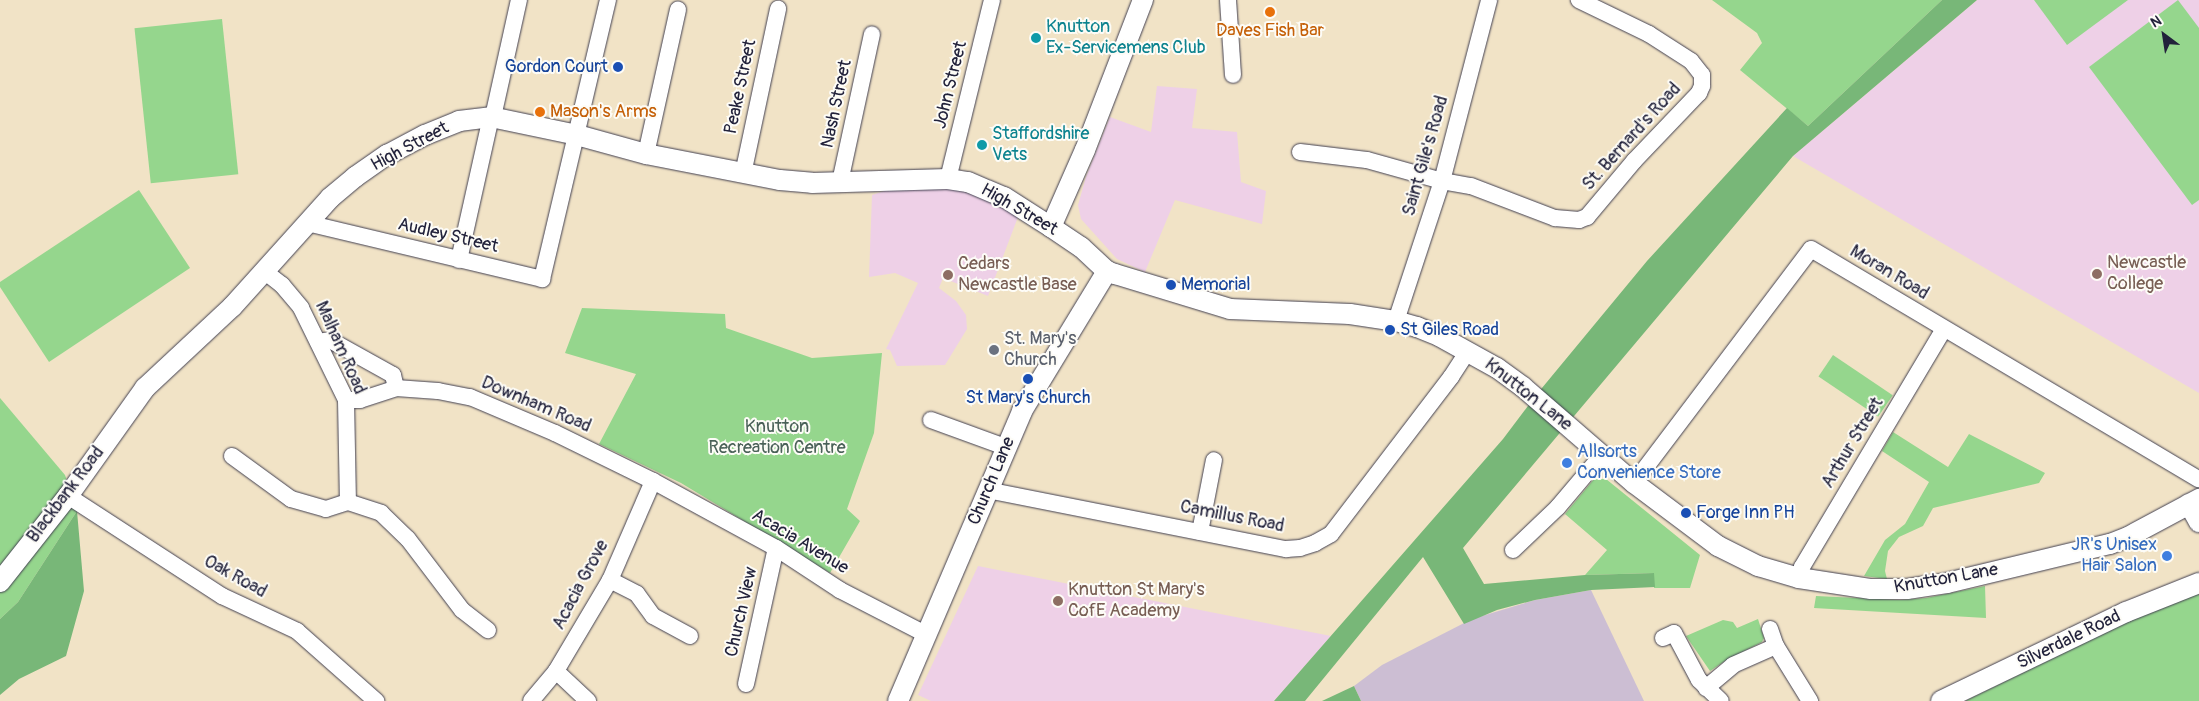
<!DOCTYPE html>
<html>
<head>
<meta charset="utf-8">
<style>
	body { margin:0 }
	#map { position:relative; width:2199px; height:701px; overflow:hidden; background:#f1e3c6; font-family:Pangolin,sans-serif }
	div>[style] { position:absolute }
	.built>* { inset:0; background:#eed0e7 }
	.industrial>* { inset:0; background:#ccbed3 }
	.green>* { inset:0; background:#95d68d; transform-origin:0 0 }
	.forest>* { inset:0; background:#78b778 }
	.roads { filter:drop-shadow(0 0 1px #413f50) drop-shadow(0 0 1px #413f50) }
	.minor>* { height:16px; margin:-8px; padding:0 8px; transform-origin:8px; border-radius:8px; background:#fff }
	.major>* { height:20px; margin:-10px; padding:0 10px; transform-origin:10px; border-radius:10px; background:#fff }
	.dots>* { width:14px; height:14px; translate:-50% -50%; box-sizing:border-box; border:2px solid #fdfcf7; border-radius:50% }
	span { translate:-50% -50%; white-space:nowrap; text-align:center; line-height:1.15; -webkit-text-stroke:4px #fdfcf7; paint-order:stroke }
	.culture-label { font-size:18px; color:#0d838f }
	.left { translate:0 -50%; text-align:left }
	.food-label { font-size:18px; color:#c56008 }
	.transit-label { font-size:18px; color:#164399 }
	.right { translate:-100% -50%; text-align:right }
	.street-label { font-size:18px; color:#22223b }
	.education-label { font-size:18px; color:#785e54 }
	.worship-label { font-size:18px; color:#5b616d }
	.park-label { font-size:18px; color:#4a6158 }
	.shop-label { font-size:18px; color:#366cbe }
	.north { position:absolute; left:2139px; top:10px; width:50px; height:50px; -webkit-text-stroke:4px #fdfcf7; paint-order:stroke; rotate:329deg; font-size:14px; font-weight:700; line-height:20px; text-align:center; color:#22223b }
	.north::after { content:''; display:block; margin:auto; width:18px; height:22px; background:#22223b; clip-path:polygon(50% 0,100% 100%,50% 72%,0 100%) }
</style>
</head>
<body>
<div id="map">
	<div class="built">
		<i style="clip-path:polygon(1977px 0,2199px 0,2199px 393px,1793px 156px)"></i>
		<i style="clip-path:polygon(1157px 86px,1197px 89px,1192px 128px,1237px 132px,1241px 182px,1266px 191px,1262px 224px,1175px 200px,1145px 272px,1117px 259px,1081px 219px,1078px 205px,1086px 177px,1110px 117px,1151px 132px)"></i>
		<i style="clip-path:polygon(897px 187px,954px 189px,990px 199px,1018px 217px,988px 296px,943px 278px,939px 288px,956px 301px,966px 315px,967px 329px,945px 365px,897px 366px,890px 350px,886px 349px,918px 283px,895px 273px,869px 277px,872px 195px)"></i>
		<i style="clip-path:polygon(978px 566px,1331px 636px,1274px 701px,931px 701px,918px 695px)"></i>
	</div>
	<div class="industrial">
		<i style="clip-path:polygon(1591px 590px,1644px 701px,1361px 701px,1354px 686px,1382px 665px,1472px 619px,1535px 600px)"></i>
	</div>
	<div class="green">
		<i style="clip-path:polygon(1712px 0,1942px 0,1808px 126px,1740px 70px,1762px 43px,1757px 33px)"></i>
		<i style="clip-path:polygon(2034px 0,2128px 0,2067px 45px)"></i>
		<i style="clip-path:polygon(2178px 0,2199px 28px,2199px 200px,2192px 205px,2089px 67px)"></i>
		<i style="left:222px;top:19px;width:156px;height:88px;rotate:84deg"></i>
		<i style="clip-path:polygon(139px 190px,190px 268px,49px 362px,0 287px,0 282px)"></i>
		<i style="clip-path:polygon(582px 308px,725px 314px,726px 328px,812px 358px,882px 353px,874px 433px,847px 509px,860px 521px,830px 573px,681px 483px,599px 444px,636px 374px,565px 353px)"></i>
		<i style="left:1833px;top:355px;width:72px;height:26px;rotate:34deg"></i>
		<i style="clip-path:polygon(0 398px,65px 475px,77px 511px,18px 602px,0 619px)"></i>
		<i style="clip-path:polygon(1893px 432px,1948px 467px,1969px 434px,2045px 473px,2039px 483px,1933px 508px,1923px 526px,1899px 537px,1888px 551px,1885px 571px,1887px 579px,1864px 576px,1885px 540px,1905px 524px,1929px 482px,1882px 451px)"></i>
		<i style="clip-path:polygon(1594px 479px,1606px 479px,1700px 555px,1690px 588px,1654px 588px,1654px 573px,1585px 575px,1607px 550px,1565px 514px)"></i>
		<i style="clip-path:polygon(1985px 586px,1986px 618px,1814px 608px,1816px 596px,1900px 600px,1926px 598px)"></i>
		<i style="clip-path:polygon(2199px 594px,2199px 701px,1965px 701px,2129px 621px,2176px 600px)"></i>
		<i style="clip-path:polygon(1758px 619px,1764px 638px,1762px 642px,1725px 661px,1710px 671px,1686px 636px,1723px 620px,1733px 622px,1737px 628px)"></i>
	</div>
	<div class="forest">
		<i style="clip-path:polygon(1942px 0,1977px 0,1793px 156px,1463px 548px,1484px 584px,1585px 575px,1654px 573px,1655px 587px,1591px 590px,1535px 600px,1497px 610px,1464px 624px,1423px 557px,1305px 701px,1274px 701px,1503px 439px,1537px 394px,1647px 261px,1787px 108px,1808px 126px)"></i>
		<i style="clip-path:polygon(77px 511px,84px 591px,66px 656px,19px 679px,0 695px,0 619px,18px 602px)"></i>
		<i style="clip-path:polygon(1354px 686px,1361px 701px,1322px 701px)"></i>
	</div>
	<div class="roads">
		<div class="minor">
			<i style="left:1228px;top:0;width:75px;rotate:86.2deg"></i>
			<i style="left:493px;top:117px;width:120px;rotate:-77.5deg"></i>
			<i style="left:1300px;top:152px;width:67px;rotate:6.8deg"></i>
			<i style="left:1367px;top:160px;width:78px;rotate:15.6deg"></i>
			<i style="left:1442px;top:181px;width:29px;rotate:10deg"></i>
			<i style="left:1471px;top:186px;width:90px;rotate:20.9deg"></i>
			<i style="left:1555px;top:218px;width:24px;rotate:5deg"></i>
			<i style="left:1579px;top:220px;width:9px;rotate:-21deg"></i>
			<i style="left:1587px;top:217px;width:73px;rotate:-50deg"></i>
			<i style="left:1634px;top:161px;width:94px;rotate:-46.3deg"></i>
			<i style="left:1699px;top:93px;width:8px;rotate:-67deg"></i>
			<i style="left:1702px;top:86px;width:11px;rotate:-90deg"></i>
			<i style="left:1702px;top:75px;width:18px;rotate:-128deg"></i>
			<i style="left:1691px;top:61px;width:50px;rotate:-147.3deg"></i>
			<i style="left:1649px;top:34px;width:78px;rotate:-154.1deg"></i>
			<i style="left:646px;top:154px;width:148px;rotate:-77.5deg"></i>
			<i style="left:743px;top:174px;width:169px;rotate:-78deg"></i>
			<i style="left:948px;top:179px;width:184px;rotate:-76.2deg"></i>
			<i style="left:840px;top:182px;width:151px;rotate:-77.8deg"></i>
			<i style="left:307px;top:223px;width:242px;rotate:13.4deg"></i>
			<i style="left:542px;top:279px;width:287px;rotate:-76.7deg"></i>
			<i style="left:459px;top:260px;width:147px;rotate:-77.4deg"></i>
			<i style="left:264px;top:271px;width:23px;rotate:38deg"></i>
			<i style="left:282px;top:285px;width:30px;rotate:50deg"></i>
			<i style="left:301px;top:308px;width:102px;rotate:63.9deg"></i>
			<i style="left:346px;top:400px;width:102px;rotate:88.9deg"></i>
			<i style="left:348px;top:502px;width:35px;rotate:18deg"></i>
			<i style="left:381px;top:513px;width:37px;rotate:44deg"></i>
			<i style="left:408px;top:539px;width:89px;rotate:52.7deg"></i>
			<i style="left:462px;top:610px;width:33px;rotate:38deg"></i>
			<i style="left:1396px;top:321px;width:147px;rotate:-71.8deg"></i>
			<i style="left:1442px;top:181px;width:187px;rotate:-75.4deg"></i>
			<i style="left:318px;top:342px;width:12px;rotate:-9deg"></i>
			<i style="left:330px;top:340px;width:72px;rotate:29.1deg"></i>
			<i style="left:393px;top:375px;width:13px;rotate:77deg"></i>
			<i style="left:396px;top:388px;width:42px;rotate:4.1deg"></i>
			<i style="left:438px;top:391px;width:33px;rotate:11deg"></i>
			<i style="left:470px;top:397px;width:92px;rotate:23deg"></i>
			<i style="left:555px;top:433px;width:109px;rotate:26.1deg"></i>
			<i style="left:653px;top:481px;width:140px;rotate:28.6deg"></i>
			<i style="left:776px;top:548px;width:77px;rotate:33.3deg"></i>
			<i style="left:840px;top:590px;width:98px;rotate:27.3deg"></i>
			<i style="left:346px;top:400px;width:14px"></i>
			<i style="left:360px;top:400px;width:38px;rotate:-18deg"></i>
			<i style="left:931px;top:420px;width:79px;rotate:20deg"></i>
			<i style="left:232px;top:456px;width:73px;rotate:36.1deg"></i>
			<i style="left:291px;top:499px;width:36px;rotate:16deg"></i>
			<i style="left:326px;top:509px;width:23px;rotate:-18deg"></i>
			<i style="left:1634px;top:483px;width:293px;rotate:-52.9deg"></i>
			<i style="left:1811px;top:249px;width:451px;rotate:30.7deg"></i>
			<i style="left:987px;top:490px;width:305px;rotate:11.2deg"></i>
			<i style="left:1286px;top:549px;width:14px;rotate:-4deg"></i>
			<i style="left:1300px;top:548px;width:16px;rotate:-18deg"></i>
			<i style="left:1315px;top:543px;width:18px;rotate:-29deg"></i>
			<i style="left:1331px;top:534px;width:198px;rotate:-52.6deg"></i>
			<i style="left:1451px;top:377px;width:31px;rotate:-57deg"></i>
			<i style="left:68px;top:496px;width:184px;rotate:33deg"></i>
			<i style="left:222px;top:596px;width:83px;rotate:25deg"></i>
			<i style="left:297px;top:631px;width:106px;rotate:41.5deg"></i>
			<i style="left:1200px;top:532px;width:73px;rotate:-79deg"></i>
			<i style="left:1513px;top:550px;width:62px;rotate:-43.7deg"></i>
			<i style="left:1558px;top:507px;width:68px;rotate:-49.8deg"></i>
			<i style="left:1799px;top:578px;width:11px;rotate:-75deg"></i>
			<i style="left:1802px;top:567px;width:277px;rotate:-59.2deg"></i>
			<i style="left:610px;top:580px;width:30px;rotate:27deg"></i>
			<i style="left:637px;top:594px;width:27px;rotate:54deg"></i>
			<i style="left:653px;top:616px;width:42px;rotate:28.4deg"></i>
			<i style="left:1770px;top:629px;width:18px;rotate:71deg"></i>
			<i style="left:1776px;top:646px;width:65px;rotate:58.3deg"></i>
			<i style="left:1663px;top:638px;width:12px;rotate:-24deg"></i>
			<i style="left:1674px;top:633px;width:53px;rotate:62deg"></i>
			<i style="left:1699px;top:680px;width:30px;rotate:44deg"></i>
			<i style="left:556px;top:671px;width:44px;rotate:43.2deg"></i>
			<i style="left:746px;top:684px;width:139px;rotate:-77.6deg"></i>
			<i style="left:1706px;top:688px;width:35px;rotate:-40deg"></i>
			<i style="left:1733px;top:665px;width:47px;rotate:-23.8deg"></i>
			<i style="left:531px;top:701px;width:39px;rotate:-50deg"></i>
			<i style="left:556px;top:671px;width:106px;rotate:-59.3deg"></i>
			<i style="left:610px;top:580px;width:108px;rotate:-66.5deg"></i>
		</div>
		<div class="major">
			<i style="left:1051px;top:227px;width:84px;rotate:-66.2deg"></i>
			<i style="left:1085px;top:150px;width:161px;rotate:-68.9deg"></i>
			<i style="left:2189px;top:504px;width:21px;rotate:61deg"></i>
			<i style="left:0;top:582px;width:110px;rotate:-51.7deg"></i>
			<i style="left:68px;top:496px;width:133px;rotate:-54.5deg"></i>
			<i style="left:145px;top:388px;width:119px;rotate:-43deg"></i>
			<i style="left:232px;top:307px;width:147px;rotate:-48deg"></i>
			<i style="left:330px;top:198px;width:33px;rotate:-40deg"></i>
			<i style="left:355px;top:177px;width:39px;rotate:-35deg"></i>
			<i style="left:387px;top:155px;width:43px;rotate:-27.8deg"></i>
			<i style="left:425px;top:135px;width:37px;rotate:-22deg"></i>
			<i style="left:459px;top:121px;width:32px;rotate:-7deg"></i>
			<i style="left:491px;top:117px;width:88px;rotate:11.8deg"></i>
			<i style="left:577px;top:135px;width:72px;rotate:15.4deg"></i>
			<i style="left:646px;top:154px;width:136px;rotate:11deg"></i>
			<i style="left:780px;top:180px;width:32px;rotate:5deg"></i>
			<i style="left:812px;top:183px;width:136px;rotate:-1.7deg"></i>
			<i style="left:948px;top:179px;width:20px;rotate:9deg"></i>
			<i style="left:968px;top:182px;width:39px;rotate:23deg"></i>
			<i style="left:1004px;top:197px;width:56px;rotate:32.6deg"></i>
			<i style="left:1051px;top:227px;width:36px;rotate:34deg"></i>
			<i style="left:1081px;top:247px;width:35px;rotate:43deg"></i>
			<i style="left:1107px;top:271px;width:9px;rotate:21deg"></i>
			<i style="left:1115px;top:274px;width:120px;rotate:16.9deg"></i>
			<i style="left:1230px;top:309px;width:120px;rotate:2.4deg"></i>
			<i style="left:1350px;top:314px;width:47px;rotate:8.7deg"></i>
			<i style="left:1396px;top:321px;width:22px;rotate:16deg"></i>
			<i style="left:1417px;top:327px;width:24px;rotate:22deg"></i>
			<i style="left:1439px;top:336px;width:66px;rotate:28.9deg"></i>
			<i style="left:1497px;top:368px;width:32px;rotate:36deg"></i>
			<i style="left:1523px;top:387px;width:147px;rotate:40.9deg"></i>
			<i style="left:1634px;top:483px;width:105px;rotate:36.9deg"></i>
			<i style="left:1718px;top:546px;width:45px;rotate:26.6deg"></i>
			<i style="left:1758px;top:566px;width:43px;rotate:16.3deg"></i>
			<i style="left:1799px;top:578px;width:73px;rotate:8.7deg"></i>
			<i style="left:1871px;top:589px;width:36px"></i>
			<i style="left:1907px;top:589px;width:40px;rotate:-8.5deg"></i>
			<i style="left:1947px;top:583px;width:168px;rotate:-13.5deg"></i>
			<i style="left:2110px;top:544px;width:19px;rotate:-21deg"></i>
			<i style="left:2128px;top:537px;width:81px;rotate:-28.2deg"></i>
			<i style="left:898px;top:701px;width:315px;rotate:-66.8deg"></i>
			<i style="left:1022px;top:411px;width:164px;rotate:-58.7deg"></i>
			<i style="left:1941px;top:701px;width:205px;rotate:-25.7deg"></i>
			<i style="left:2126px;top:612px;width:79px;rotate:-21.7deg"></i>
		</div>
	</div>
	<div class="dots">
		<i style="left:1270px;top:12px;background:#e8710a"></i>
		<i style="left:1036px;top:38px;background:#0f9aa8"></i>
		<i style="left:618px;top:67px;background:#1a4fb4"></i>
		<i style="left:540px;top:112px;background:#e8710a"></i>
		<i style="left:982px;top:145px;background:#0f9aa8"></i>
		<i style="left:2097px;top:274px;background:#8d6e63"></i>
		<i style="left:948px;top:275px;background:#8d6e63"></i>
		<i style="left:1171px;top:285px;background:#1a4fb4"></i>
		<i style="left:1390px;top:330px;background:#1a4fb4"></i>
		<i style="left:994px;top:350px;background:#6b7280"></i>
		<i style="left:1028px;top:379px;background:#1a4fb4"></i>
		<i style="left:1567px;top:463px;background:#3f7fe0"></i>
		<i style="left:1686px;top:513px;background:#1a4fb4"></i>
		<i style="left:2167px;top:556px;background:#3f7fe0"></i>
		<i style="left:1058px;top:601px;background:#8d6e63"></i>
	</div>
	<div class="culture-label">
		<span class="left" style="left:1046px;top:38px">Knutton<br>Ex-Servicemens Club</span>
		<span class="left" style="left:992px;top:145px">Staffordshire<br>Vets</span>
	</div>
	<div class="food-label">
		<span style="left:1270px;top:31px">Daves Fish Bar</span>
		<span class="left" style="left:550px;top:112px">Mason's Arms</span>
	</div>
	<div class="transit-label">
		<span class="right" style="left:608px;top:67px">Gordon Court</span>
		<span class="left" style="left:1181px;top:285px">Memorial</span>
		<span class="left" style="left:1400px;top:330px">St Giles Road</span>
		<span style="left:1028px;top:398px">St Mary's Church</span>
		<span class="left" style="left:1696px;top:513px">Forge Inn PH</span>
	</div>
	<div class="street-label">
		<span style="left:951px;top:85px;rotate:-76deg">John Street</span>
		<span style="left:741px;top:87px;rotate:-78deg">Peake Street</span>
		<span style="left:837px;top:104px;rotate:-78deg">Nash Street</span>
		<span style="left:1632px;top:137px;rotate:-48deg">St. Bernard's Road</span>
		<span style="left:410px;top:147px;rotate:-28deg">High Street</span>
		<span style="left:1426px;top:156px;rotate:-74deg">Saint Gile's Road</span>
		<span style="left:1019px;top:210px;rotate:30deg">High Street</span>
		<span style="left:448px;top:236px;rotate:13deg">Audley Street</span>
		<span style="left:1889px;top:273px;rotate:31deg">Moran Road</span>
		<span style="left:340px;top:348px;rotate:66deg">Malham Road</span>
		<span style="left:1528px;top:395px;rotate:38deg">Knutton Lane</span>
		<span style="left:536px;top:405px;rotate:23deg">Downham Road</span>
		<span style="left:1853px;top:443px;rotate:-59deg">Arthur Street</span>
		<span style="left:992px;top:481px;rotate:-67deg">Church Lane</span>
		<span style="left:66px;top:495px;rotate:-53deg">Blackbank Road</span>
		<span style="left:1232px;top:517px;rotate:11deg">Camillus Road</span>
		<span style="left:800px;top:542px;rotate:31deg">Acacia Avenue</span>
		<span style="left:235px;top:577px;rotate:29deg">Oak Road</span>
		<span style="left:1946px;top:579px;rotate:-10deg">Knutton Lane</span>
		<span style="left:581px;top:585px;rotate:-62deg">Acacia Grove</span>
		<span style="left:742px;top:612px;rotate:-77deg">Church View</span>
		<span style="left:2069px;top:640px;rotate:-26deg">Silverdale Road</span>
	</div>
	<div class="education-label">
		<span class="left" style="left:2107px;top:274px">Newcastle<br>College</span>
		<span class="left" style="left:958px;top:275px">Cedars<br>Newcastle Base</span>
		<span class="left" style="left:1068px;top:601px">Knutton St Mary's<br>CofE Academy</span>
	</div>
	<div class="worship-label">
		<span class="left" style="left:1004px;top:350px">St. Mary's<br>Church</span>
	</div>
	<div class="park-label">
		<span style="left:777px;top:438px">Knutton<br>Recreation Centre</span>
	</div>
	<div class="shop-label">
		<span class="left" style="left:1577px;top:463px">Allsorts<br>Convenience Store</span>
		<span class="right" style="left:2157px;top:556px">JR's Unisex<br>Hair Salon</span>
	</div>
	<div class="north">N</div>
</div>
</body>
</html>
